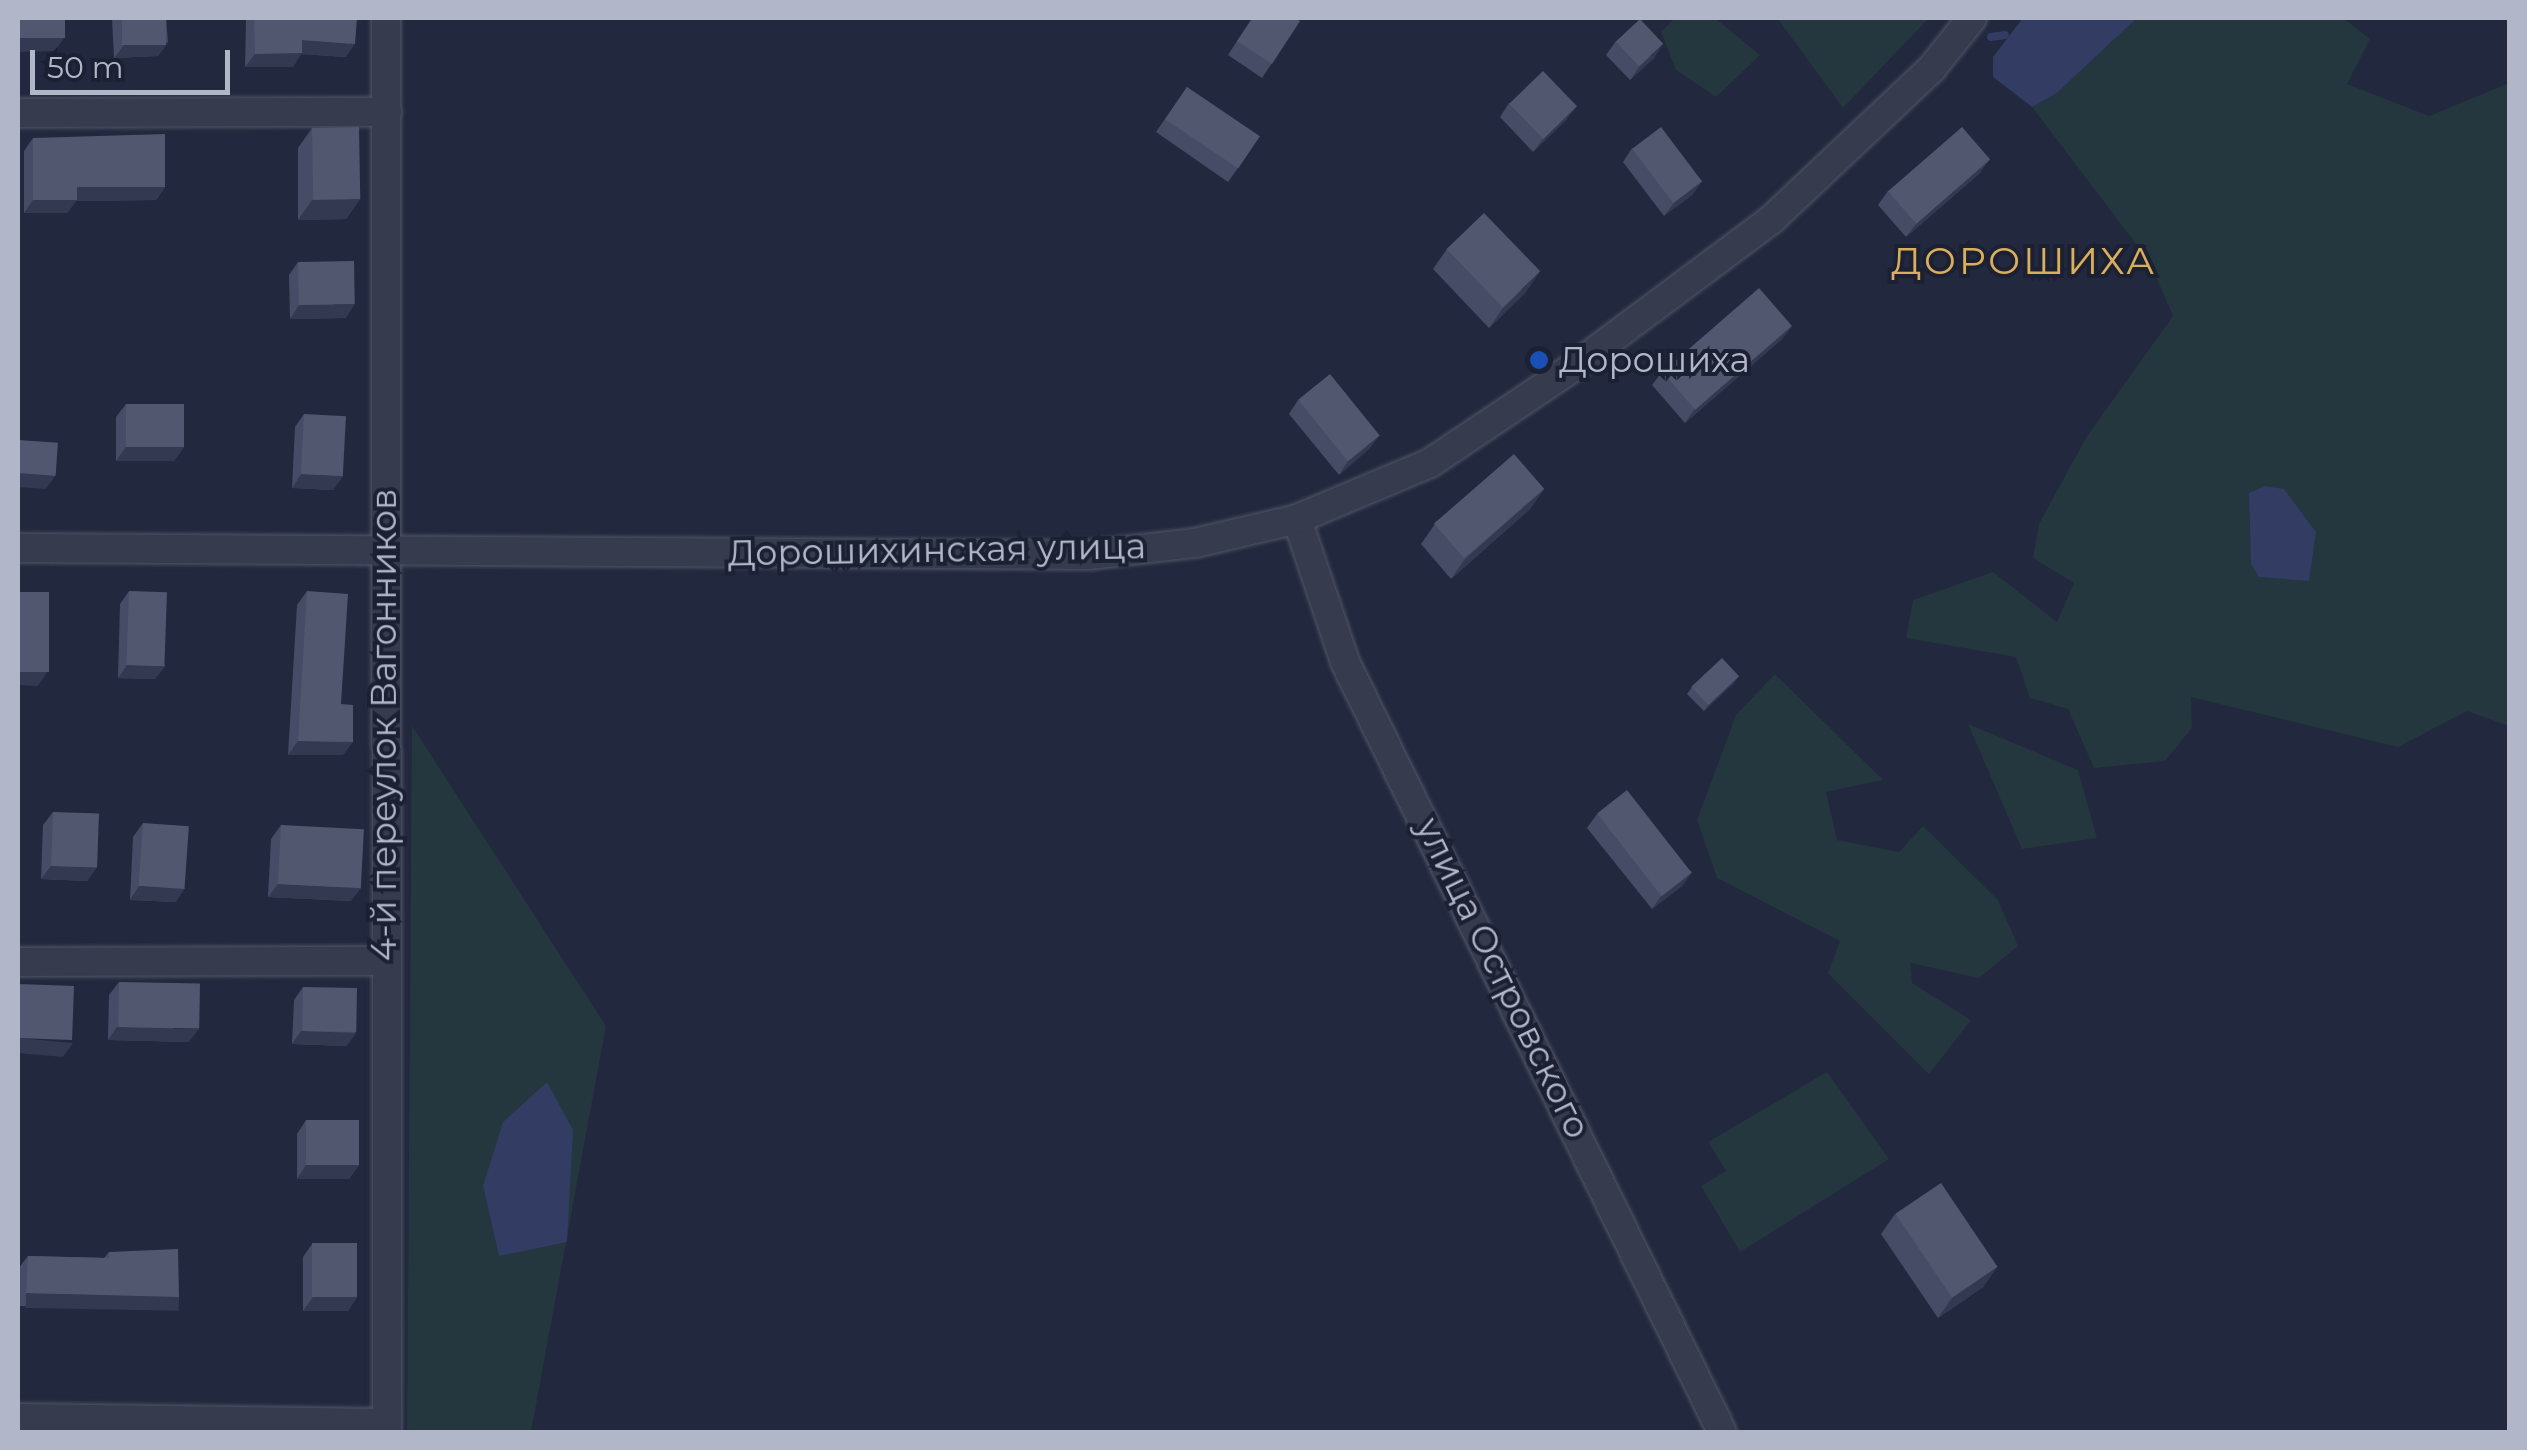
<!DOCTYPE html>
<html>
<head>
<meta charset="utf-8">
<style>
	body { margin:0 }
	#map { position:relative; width:2527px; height:1450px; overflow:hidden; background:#22283d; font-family:Montserrat,sans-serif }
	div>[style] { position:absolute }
	.green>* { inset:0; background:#24363e }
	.water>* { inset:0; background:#333c63 }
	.stream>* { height:8px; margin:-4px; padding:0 4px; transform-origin:4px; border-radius:4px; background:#333c63 }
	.roads { filter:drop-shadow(0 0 2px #515668) drop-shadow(0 0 2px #515668) }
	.minor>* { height:28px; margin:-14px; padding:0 14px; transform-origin:14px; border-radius:14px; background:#363b4d }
	.wall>* { inset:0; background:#464c65 }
	.shaded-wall>* { inset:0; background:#333951; transform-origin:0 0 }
	.building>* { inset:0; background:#525770; transform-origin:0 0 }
	.dots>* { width:28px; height:28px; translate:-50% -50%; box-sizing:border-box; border:5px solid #1b2032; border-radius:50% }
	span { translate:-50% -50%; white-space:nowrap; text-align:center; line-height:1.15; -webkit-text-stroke:8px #1b2032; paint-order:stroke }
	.poi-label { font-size:35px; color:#b2b6c9 }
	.left { translate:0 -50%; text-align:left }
	.street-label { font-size:35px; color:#b2b6c9 }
	.neighbourhood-label { font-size:38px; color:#d9ae5d; letter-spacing:2.5px }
	.frame { position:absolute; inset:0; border:20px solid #b2b6c9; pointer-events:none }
	.scale { position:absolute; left:30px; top:50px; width:200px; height:45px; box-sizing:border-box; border:5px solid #b2b6c9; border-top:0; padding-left:12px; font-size:30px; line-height:35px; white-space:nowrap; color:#b2b6c9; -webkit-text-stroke:8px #1b2032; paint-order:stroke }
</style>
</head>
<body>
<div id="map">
	<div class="green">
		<i style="clip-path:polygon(1675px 18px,1715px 18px,1760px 55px,1716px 97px,1676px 70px,1661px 32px)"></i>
		<i style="clip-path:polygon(1777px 18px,1929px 18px,1843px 108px)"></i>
		<i style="clip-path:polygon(2137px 18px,2343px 18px,2370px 39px,2347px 84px,2429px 116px,2509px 83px,2509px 726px,2467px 711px,2398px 747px,2191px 697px,2192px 728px,2165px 761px,2094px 768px,2068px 709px,2030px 698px,2016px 657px,1906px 638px,1913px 600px,1993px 572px,2057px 622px,2074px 583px,2033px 558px,2039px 524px,2087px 436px,2173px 316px,2149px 261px,2032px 107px,2057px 93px)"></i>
		<i style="clip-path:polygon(1775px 674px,1883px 780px,1826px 792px,1837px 840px,1899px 852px,1923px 826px,1998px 900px,2018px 946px,1979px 978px,1910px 963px,1912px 983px,1971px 1020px,1929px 1074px,1828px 973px,1840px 941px,1717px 878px,1697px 820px,1736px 715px)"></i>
		<i style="clip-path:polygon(1968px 724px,2078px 770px,2097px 838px,2022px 849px)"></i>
		<i style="clip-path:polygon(412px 726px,606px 1026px,531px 1432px,407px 1432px)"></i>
		<i style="clip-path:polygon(1827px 1072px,1889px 1159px,1740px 1252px,1701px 1186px,1726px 1171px,1708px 1142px)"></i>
	</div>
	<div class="water">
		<i style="clip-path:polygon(2023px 18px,2137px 18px,2057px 93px,2032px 107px,1993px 77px,1993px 57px)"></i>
		<i style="clip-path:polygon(2265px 486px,2284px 489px,2316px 532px,2309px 581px,2259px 577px,2251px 564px,2249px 493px)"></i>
		<i style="clip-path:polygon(547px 1082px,573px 1130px,567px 1242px,499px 1256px,483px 1186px,503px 1122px)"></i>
	</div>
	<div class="stream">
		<i style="left:1991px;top:37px;width:14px;rotate:-8deg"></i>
	</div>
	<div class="roads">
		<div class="minor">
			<i style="left:386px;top:18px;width:1414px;rotate:89.96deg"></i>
			<i style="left:18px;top:113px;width:369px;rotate:-0.2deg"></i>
			<i style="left:1297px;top:519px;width:151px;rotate:71.4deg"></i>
			<i style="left:1345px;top:662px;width:857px;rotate:63.91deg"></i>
			<i style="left:18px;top:548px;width:1071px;rotate:0.37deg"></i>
			<i style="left:1089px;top:555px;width:107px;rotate:-6.5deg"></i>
			<i style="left:1195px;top:543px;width:105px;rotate:-13.2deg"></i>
			<i style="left:1297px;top:519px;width:144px;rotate:-22.8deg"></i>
			<i style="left:1430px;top:463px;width:174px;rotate:-33.8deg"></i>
			<i style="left:1575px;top:366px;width:246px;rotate:-36.7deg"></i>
			<i style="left:1772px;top:219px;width:220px;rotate:-43.3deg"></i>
			<i style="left:1932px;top:68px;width:64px;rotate:-51.3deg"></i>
			<i style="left:18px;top:962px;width:366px;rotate:-0.2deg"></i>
			<i style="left:18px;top:1418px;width:369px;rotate:0.8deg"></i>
		</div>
	</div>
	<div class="wall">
		<i style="clip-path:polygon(112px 18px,166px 18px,168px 42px,158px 56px,114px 58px)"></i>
		<i style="clip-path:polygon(246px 18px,357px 18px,346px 57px,301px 54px,293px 67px,245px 67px)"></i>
		<i style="clip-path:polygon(1252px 18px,1300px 21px,1262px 78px,1228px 55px)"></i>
		<i style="clip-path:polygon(1616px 41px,1654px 58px,1630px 80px,1606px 55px)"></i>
		<i style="clip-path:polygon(1187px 87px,1238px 168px,1228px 182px,1156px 132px)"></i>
		<i style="clip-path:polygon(1509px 103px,1567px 119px,1533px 152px,1500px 117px)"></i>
		<i style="clip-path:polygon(312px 128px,360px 199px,346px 219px,298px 220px,298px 148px)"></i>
		<i style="clip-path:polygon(33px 138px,165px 187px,156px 200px,76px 201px,67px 213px,24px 213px,24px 151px)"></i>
		<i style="clip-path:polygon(1632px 148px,1702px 181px,1692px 195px,1664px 216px,1623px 162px)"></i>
		<i style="clip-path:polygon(1980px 173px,1906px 237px,1878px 205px,1888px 191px)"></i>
		<i style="clip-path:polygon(1447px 249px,1526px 292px,1489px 328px,1433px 269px)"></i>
		<i style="clip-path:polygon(298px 262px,346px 318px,290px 319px,289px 275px)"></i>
		<i style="clip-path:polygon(1792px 326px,1782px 339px,1685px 423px,1652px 385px,1662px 372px)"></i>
		<i style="clip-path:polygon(1298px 400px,1370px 448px,1339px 475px,1289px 414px)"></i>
		<i style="clip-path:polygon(126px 404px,184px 447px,174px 461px,116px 461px,116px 417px)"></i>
		<i style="clip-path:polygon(304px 414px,343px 476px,333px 490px,292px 488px,295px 427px)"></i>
		<i style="clip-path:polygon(1544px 489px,1530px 509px,1451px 579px,1421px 544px,1435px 524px)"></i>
		<i style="clip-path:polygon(129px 591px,165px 666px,155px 679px,118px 678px,120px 604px)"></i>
		<i style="clip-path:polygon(307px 591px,341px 704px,343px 755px,288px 755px,297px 605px)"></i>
		<i style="clip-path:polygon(1734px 683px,1704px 711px,1687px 694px,1692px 687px)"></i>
		<i style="clip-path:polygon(53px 812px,97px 867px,87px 881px,41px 879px,43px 825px)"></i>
		<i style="clip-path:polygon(1597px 814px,1692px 872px,1682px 886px,1652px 909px,1587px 828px)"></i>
		<i style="clip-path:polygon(143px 823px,176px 902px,130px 900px,133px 837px)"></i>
		<i style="clip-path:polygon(281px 825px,351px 901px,268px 897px,271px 839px)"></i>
		<i style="clip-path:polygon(119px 982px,189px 1042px,108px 1040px,109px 995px)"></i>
		<i style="clip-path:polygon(303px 987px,356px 1033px,346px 1046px,292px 1044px,294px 1000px)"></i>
		<i style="clip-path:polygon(306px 1120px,359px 1165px,349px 1179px,297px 1179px,297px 1134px)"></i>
		<i style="clip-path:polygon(1895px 1214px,1997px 1267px,1983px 1287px,1938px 1318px,1881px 1234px)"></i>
		<i style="clip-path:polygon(312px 1244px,357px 1297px,348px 1311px,303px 1311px,303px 1257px)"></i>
		<i style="clip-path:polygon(109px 1252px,179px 1297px,170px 1310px,18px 1306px,18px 1269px,28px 1256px,104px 1258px)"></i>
	</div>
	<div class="shaded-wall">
		<i style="clip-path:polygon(18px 38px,64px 38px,55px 51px,18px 52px)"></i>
		<i style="clip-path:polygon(302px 40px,355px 44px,346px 57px,301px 54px,293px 67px,245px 67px,255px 54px)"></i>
		<i style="clip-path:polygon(168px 42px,158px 56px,114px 58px,124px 45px)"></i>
		<i style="clip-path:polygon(1663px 44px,1654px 58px,1630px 80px,1639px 67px)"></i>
		<i style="clip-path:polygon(1577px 106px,1567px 119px,1533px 152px,1543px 139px)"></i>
		<i style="clip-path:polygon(1990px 159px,1980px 173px,1906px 237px,1916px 224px)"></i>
		<i style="clip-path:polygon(1702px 181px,1692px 195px,1664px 216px,1674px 203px)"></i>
		<i style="clip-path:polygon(77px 187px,165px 187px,156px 200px,76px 201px,67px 213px,24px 213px,33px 200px)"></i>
		<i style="clip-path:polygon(360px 199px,346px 219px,298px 220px,312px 200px)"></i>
		<i style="clip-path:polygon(1540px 272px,1526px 292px,1489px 328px,1503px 308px)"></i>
		<i style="clip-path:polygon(355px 304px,346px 318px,290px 319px,299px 305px)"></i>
		<i style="clip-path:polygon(1792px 326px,1782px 339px,1685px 423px,1694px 410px)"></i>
		<i style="clip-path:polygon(1380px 435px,1370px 448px,1339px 475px,1348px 461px)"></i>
		<i style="clip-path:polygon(126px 447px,184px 447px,174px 461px,116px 461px)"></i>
		<i style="clip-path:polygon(18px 473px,56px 475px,46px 489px,18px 487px)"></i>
		<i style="clip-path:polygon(301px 474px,343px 476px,333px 490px,292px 488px)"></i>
		<i style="clip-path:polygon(1544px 489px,1530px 509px,1451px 579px,1465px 559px)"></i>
		<i style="clip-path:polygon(127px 665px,165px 666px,155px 679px,118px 678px)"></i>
		<i style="clip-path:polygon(18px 672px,47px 672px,38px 686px,18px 685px)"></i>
		<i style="clip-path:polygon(1739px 676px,1734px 683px,1704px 711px,1709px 704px)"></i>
		<i style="clip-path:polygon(298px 741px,353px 742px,343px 755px,288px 755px)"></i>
		<i style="clip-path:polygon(51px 866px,97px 867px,87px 881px,41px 879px)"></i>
		<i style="clip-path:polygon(1692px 872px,1682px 886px,1652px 909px,1661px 896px)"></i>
		<i style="clip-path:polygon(278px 884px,361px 888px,351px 901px,268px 897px)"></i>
		<i style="clip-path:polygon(139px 886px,185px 888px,176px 902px,130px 900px)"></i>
		<i style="clip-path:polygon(117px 1027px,199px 1029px,189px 1042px,108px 1040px)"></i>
		<i style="clip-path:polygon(301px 1031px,356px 1033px,346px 1046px,292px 1044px)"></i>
		<i style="clip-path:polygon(18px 1038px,73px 1043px,63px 1057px,18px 1053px)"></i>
		<i style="clip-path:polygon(306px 1165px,359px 1165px,349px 1179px,297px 1179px)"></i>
		<i style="clip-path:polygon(1997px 1267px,1983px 1287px,1938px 1318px,1952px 1298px)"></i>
		<i style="left:26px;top:1293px;width:153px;height:15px;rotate:1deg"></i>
		<i style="clip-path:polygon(313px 1297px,357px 1297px,348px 1311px,303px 1311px)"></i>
	</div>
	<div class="building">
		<i style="left:18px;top:18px;width:47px;height:20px"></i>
		<i style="left:122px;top:18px;width:44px;height:27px"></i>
		<i style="clip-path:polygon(254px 18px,357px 18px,355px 44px,302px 40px,302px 53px,255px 54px)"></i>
		<i style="clip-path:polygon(1253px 18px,1294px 18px,1300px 21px,1272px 64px,1237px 41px)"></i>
		<i style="left:1640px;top:19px;width:34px;height:33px;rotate:47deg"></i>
		<i style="left:1543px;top:71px;width:49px;height:47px;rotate:46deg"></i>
		<i style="left:1187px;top:87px;width:88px;height:39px;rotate:34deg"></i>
		<i style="left:359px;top:127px;width:72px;height:47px;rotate:89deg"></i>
		<i style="left:1661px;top:127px;width:68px;height:36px;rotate:53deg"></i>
		<i style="left:1962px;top:127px;width:43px;height:98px;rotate:49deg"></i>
		<i style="clip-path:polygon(165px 134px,165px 187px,77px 187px,77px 200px,33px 200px,33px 138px)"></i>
		<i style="left:1484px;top:213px;width:81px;height:52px;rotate:46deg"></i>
		<i style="left:354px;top:261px;width:43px;height:56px;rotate:89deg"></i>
		<i style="left:1759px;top:288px;width:50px;height:128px;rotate:49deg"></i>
		<i style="left:1330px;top:374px;width:79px;height:41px;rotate:51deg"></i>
		<i style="left:126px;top:404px;width:58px;height:43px"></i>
		<i style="left:304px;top:414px;width:42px;height:60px;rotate:3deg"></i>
		<i style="left:18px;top:440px;width:40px;height:33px;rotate:4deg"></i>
		<i style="left:1514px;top:454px;width:46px;height:106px;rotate:49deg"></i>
		<i style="left:129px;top:591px;width:38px;height:74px;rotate:2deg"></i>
		<i style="clip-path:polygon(307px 591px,348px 594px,341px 704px,353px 705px,353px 742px,298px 741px)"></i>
		<i style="left:18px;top:592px;width:31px;height:80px"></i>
		<i style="left:1722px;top:658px;width:25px;height:42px;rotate:47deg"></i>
		<i style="left:1627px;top:790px;width:105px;height:38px;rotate:52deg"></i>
		<i style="left:53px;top:812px;width:46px;height:54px;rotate:2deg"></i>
		<i style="left:143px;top:823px;width:46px;height:63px;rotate:4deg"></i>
		<i style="left:281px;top:825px;width:83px;height:59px;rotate:3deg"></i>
		<i style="left:119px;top:982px;width:81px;height:45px;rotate:1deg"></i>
		<i style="left:18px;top:984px;width:56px;height:54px;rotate:2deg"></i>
		<i style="left:303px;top:987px;width:54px;height:44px;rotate:1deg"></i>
		<i style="left:306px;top:1120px;width:53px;height:45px"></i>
		<i style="left:1941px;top:1183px;width:101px;height:55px;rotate:56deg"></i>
		<i style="left:357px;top:1243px;width:54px;height:45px;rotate:90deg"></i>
		<i style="clip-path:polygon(178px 1249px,179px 1297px,26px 1293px,28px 1256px,109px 1258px,109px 1252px)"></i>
	</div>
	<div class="dots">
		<i style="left:1539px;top:360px;background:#1a4fb4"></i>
	</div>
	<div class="poi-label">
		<span class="left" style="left:1559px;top:360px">Дорошиха</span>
	</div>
	<div class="street-label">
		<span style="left:937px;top:550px;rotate:-1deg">Дорошихинская улица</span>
		<span style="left:384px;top:725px;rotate:-90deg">4-й переулок Вагонников</span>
		<span style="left:1503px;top:978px;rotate:64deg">улица Островского</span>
	</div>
	<div class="neighbourhood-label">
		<span style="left:2024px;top:261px">ДОРОШИХА</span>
	</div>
	<div class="frame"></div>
	<div class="scale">50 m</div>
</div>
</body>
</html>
